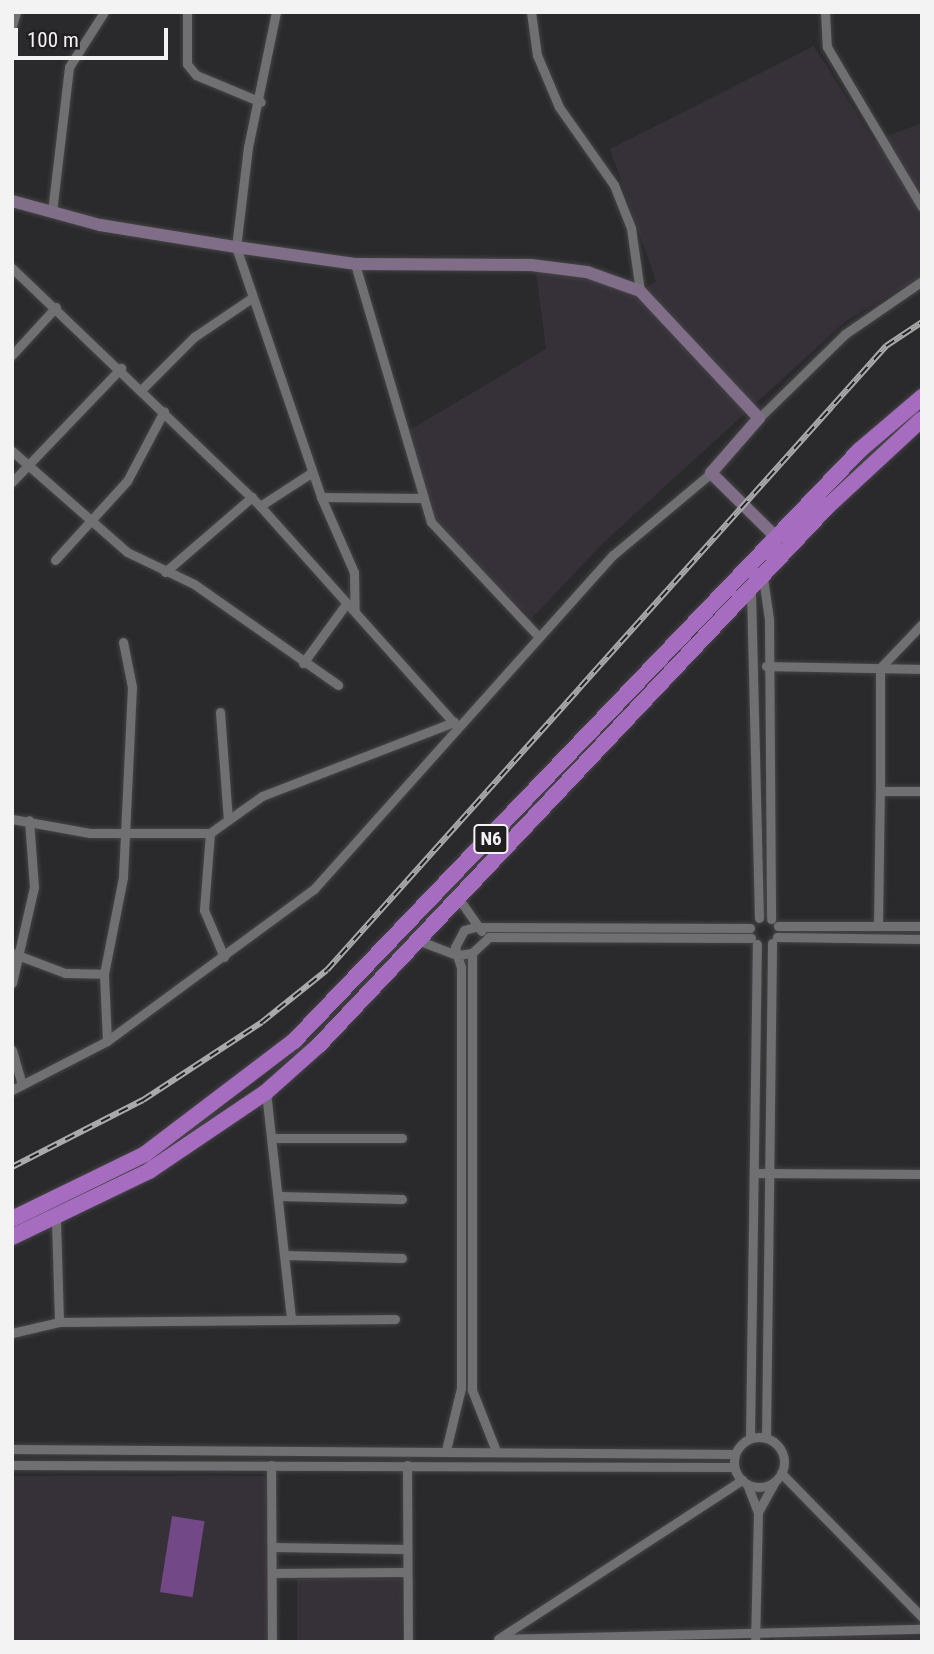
<!DOCTYPE html>
<html>
<head>
<meta charset="utf-8">
<style>
	body { margin:0 }
	#map { position:relative; width:934px; height:1654px; overflow:hidden; background:#2a292b; font-family:"Roboto Condensed",sans-serif }
	div>[style] { position:absolute }
	.built>* { inset:0; background:#363139; transform-origin:0 0 }
	.water>* { inset:0; background:#724887; transform-origin:0 0 }
	.roads { filter:drop-shadow(0 0 2px #444445) drop-shadow(0 0 2px #444445) }
	.street>* { height:9px; margin:-4.5px; padding:0 4.5px; transform-origin:4.5px; border-radius:4.5px; background:#706f71 }
	.street>.ring { margin:-4.5px; padding:0; box-sizing:content-box; background:none; border:9px solid #706f71; border-radius:50% }
	.secondary>* { height:12px; margin:-6px; padding:0 6px; transform-origin:6px; border-radius:6px; background:#806e89 }
	.highway>* { height:16px; margin:-8px; padding:0 8px; transform-origin:8px; border-radius:8px; background:#a56cc0 }
	.rail>* { height:6px; margin-top:-3px; transform-origin:0; background:repeating-linear-gradient(90deg,#211f21 0 10px,#aaa9aa 0 20px); box-sizing:border-box; border-block:2px solid #aaa9aa }
	span { translate:-50% -50%; white-space:nowrap; text-align:center; line-height:1.15; -webkit-text-stroke:5px #211f21; paint-order:stroke }
	.shield-label span { padding:2px 5px; background:#211f21; border:2px solid; border-radius:5px; -webkit-text-stroke-width:0 }
	.shield-label { font-size:19px; color:#f4f3f4; font-weight:700 }
	.frame { position:absolute; inset:0; border:14px solid #f4f3f4; pointer-events:none }
	.scale { position:absolute; left:14px; top:28px; width:154px; height:32px; box-sizing:border-box; border:4px solid #f4f3f4; border-top:0; padding-left:9px; font-size:21px; line-height:24px; white-space:nowrap; color:#f4f3f4; -webkit-text-stroke:5px #211f21; paint-order:stroke }
</style>
</head>
<body>
<div id="map">
	<div class="built">
		<i style="clip-path:polygon(814px 46px,874px 141px,922px 123px,922px 276px,846px 321px,603px 543px,532px 618px,451px 546px,427px 506px,408px 431px,546px 349px,535px 265px,640px 292px,656px 281px,610px 149px)"></i>
		<i style="clip-path:polygon(12px 1476px,263px 1476px,268px 1481px,269px 1642px,12px 1642px)"></i>
		<i style="left:401px;top:1579px;width:63px;height:104px;rotate:90deg"></i>
		<i style="clip-path:polygon(774px 1632px,922px 1637px,922px 1642px,774px 1642px)"></i>
	</div>
	<div class="water">
		<i style="left:172px;top:1516px;width:33px;height:77px;rotate:9deg"></i>
	</div>
	<div class="roads">
		<div class="street">
			<i style="left:187px;top:12px;width:52px;rotate:90deg"></i>
			<i style="left:187px;top:64px;width:14px;rotate:51deg"></i>
			<i style="left:196px;top:75px;width:70px;rotate:22.6deg"></i>
			<i style="left:276px;top:12px;width:138px;rotate:101.7deg"></i>
			<i style="left:248px;top:147px;width:101px;rotate:96.8deg"></i>
			<i style="left:236px;top:247px;width:264px;rotate:71.2deg"></i>
			<i style="left:321px;top:497px;width:100px;rotate:0.6deg"></i>
			<i style="left:531px;top:12px;width:43px;rotate:82.1deg"></i>
			<i style="left:537px;top:55px;width:56px;rotate:67.1deg"></i>
			<i style="left:559px;top:107px;width:95px;rotate:54.8deg"></i>
			<i style="left:614px;top:185px;width:46px;rotate:68.4deg"></i>
			<i style="left:631px;top:228px;width:64px;rotate:81.9deg"></i>
			<i style="left:825px;top:12px;width:35px;rotate:87deg"></i>
			<i style="left:827px;top:47px;width:186px;rotate:59.3deg"></i>
			<i style="left:12px;top:26px;width:15px;rotate:-74deg"></i>
			<i style="left:52px;top:212px;width:146px;rotate:-83.3deg"></i>
			<i style="left:69px;top:67px;width:65px;rotate:-57.5deg"></i>
			<i style="left:355px;top:264px;width:269px;rotate:73.6deg"></i>
			<i style="left:431px;top:522px;width:156px;rotate:46.8deg"></i>
			<i style="left:12px;top:268px;width:344px;rotate:43.8deg"></i>
			<i style="left:260px;top:506px;width:288px;rotate:48.2deg"></i>
			<i style="left:12px;top:355px;width:65px;rotate:-47.5deg"></i>
			<i style="left:142px;top:389px;width:74px;rotate:-45deg"></i>
			<i style="left:194px;top:337px;width:71px;rotate:-34.1deg"></i>
			<i style="left:759px;top:418px;width:120px;rotate:-44.3deg"></i>
			<i style="left:845px;top:334px;width:93px;rotate:-34.5deg"></i>
			<i style="left:12px;top:451px;width:153px;rotate:41.3deg"></i>
			<i style="left:127px;top:552px;width:74px;rotate:25.5deg"></i>
			<i style="left:194px;top:584px;width:176px;rotate:35deg"></i>
			<i style="left:12px;top:482px;width:158px;rotate:-46.3deg"></i>
			<i style="left:321px;top:497px;width:82px;rotate:66.3deg"></i>
			<i style="left:354px;top:572px;width:39px;rotate:89deg"></i>
			<i style="left:260px;top:506px;width:61px;rotate:-32.9deg"></i>
			<i style="left:55px;top:560px;width:107px;rotate:-47.7deg"></i>
			<i style="left:127px;top:481px;width:79px;rotate:-62.1deg"></i>
			<i style="left:165px;top:572px;width:115px;rotate:-40.8deg"></i>
			<i style="left:763px;top:578px;width:41px;rotate:81.7deg"></i>
			<i style="left:769px;top:619px;width:300px;rotate:89.6deg"></i>
			<i style="left:751px;top:591px;width:327px;rotate:88.6deg"></i>
			<i style="left:303px;top:663px;width:73px;rotate:-53.9deg"></i>
			<i style="left:766px;top:666px;width:156px;rotate:1.1deg"></i>
			<i style="left:220px;top:712px;width:108px;rotate:85.8deg"></i>
			<i style="left:880px;top:791px;width:123px;rotate:-90deg"></i>
			<i style="left:880px;top:668px;width:61px;rotate:-46.3deg"></i>
			<i style="left:12px;top:819px;width:79px;rotate:10.2deg"></i>
			<i style="left:90px;top:833px;width:120px"></i>
			<i style="left:210px;top:833px;width:64px;rotate:-35.4deg"></i>
			<i style="left:262px;top:796px;width:206px;rotate:-21.1deg"></i>
			<i style="left:210px;top:833px;width:77px;rotate:94.5deg"></i>
			<i style="left:204px;top:910px;width:51px;rotate:66.9deg"></i>
			<i style="left:459px;top:899px;width:39px;rotate:55deg"></i>
			<i style="left:778px;top:926px;width:144px"></i>
			<i style="left:878px;top:926px;width:135px;rotate:-89.2deg"></i>
			<i style="left:880px;top:791px;width:42px"></i>
			<i style="left:777px;top:937px;width:145px;rotate:0.8deg"></i>
			<i style="left:420px;top:941px;width:40px;rotate:21deg"></i>
			<i style="left:457px;top:955px;width:13px;rotate:72deg"></i>
			<i style="left:461px;top:967px;width:421px;rotate:90deg"></i>
			<i style="left:461px;top:1388px;width:64px;rotate:103.6deg"></i>
			<i style="left:12px;top:953px;width:57px;rotate:20.7deg"></i>
			<i style="left:65px;top:973px;width:39px;rotate:1deg"></i>
			<i style="left:472px;top:953px;width:15px;rotate:172deg"></i>
			<i style="left:457px;top:955px;width:8px;rotate:-104deg"></i>
			<i style="left:455px;top:947px;width:19px;rotate:-62deg"></i>
			<i style="left:464px;top:930px;width:11px;rotate:-15deg"></i>
			<i style="left:475px;top:927px;width:275px;rotate:0.2deg"></i>
			<i style="left:12px;top:983px;width:98px;rotate:-77.1deg"></i>
			<i style="left:34px;top:887px;width:67px;rotate:-94.3deg"></i>
			<i style="left:107px;top:1041px;width:67px;rotate:-92.6deg"></i>
			<i style="left:104px;top:974px;width:99px;rotate:-78.9deg"></i>
			<i style="left:123px;top:877px;width:190px;rotate:-87.3deg"></i>
			<i style="left:132px;top:687px;width:46px;rotate:-101.3deg"></i>
			<i style="left:12px;top:1050px;width:36px;rotate:74deg"></i>
			<i style="left:12px;top:1090px;width:107px;rotate:-27.3deg"></i>
			<i style="left:107px;top:1041px;width:257px;rotate:-36.3deg"></i>
			<i style="left:314px;top:889px;width:448px;rotate:-48.2deg"></i>
			<i style="left:613px;top:555px;width:128px;rotate:-39.9deg"></i>
			<i style="left:266px;top:1092px;width:229px;rotate:83.7deg"></i>
			<i style="left:274px;top:1138px;width:128px"></i>
			<i style="left:756px;top:1173px;width:166px;rotate:0.3deg"></i>
			<i style="left:279px;top:1196px;width:123px;rotate:1.4deg"></i>
			<i style="left:56px;top:1220px;width:102px;rotate:88.3deg"></i>
			<i style="left:285px;top:1255px;width:117px;rotate:1.5deg"></i>
			<i style="left:12px;top:1333px;width:48px;rotate:-13.2deg"></i>
			<i style="left:59px;top:1322px;width:336px;rotate:-0.5deg"></i>
			<i class="ring" style="left:734px;top:1437px;width:41px;height:41px"></i>
			<i style="left:750px;top:1438px;width:494px;rotate:-89.2deg"></i>
			<i style="left:766px;top:1438px;width:495px;rotate:-89.3deg"></i>
			<i style="left:12px;top:1449px;width:722px;rotate:0.4deg"></i>
			<i style="left:496px;top:1451px;width:66px;rotate:-111.5deg"></i>
			<i style="left:472px;top:1390px;width:437px;rotate:-90deg"></i>
			<i style="left:472px;top:953px;width:23px;rotate:-43deg"></i>
			<i style="left:489px;top:937px;width:262px;rotate:0.2deg"></i>
			<i style="left:12px;top:1465px;width:722px;rotate:0.16deg"></i>
			<i style="left:271px;top:1465px;width:177px;rotate:89.7deg"></i>
			<i style="left:407px;top:1465px;width:177px;rotate:89.7deg"></i>
			<i style="left:781px;top:1473px;width:202px;rotate:45.6deg"></i>
			<i style="left:747px;top:1484px;width:30px;rotate:69deg"></i>
			<i style="left:758px;top:1512px;width:130px;rotate:91.3deg"></i>
			<i style="left:758px;top:1512px;width:33px;rotate:-61deg"></i>
			<i style="left:272px;top:1547px;width:135px;rotate:0.8deg"></i>
			<i style="left:272px;top:1573px;width:135px;rotate:-0.4deg"></i>
			<i style="left:501px;top:1637px;width:288px;rotate:-33.1deg"></i>
			<i style="left:498px;top:1639px;width:424px;rotate:-1.4deg"></i>
		</div>
		<div class="secondary">
			<i style="left:12px;top:201px;width:91px;rotate:15.3deg"></i>
			<i style="left:100px;top:225px;width:138px;rotate:9.2deg"></i>
			<i style="left:236px;top:247px;width:120px;rotate:8.1deg"></i>
			<i style="left:355px;top:264px;width:176px;rotate:0.3deg"></i>
			<i style="left:531px;top:265px;width:56px;rotate:7.1deg"></i>
			<i style="left:587px;top:272px;width:56px;rotate:19.7deg"></i>
			<i style="left:640px;top:291px;width:174px;rotate:46.9deg"></i>
			<i style="left:759px;top:418px;width:73px;rotate:131.1deg"></i>
			<i style="left:711px;top:473px;width:98px;rotate:44.6deg"></i>
		</div>
		<div class="highway">
			<i style="left:12px;top:1219px;width:148px;rotate:-26deg"></i>
			<i style="left:145px;top:1154px;width:187px;rotate:-37.2deg"></i>
			<i style="left:294px;top:1041px;width:818px;rotate:-46.24deg"></i>
			<i style="left:860px;top:450px;width:82px;rotate:-40.5deg"></i>
			<i style="left:12px;top:1237px;width:152px;rotate:-25.7deg"></i>
			<i style="left:149px;top:1171px;width:141px;rotate:-34deg"></i>
			<i style="left:266px;top:1092px;width:71px;rotate:-41.6deg"></i>
			<i style="left:319px;top:1045px;width:740px;rotate:-46.64deg"></i>
			<i style="left:827px;top:507px;width:129px;rotate:-42.8deg"></i>
		</div>
	</div>
	<div class="rail">
		<i style="left:12px;top:1167px;width:147px;rotate:-27.1deg"></i>
		<i style="left:143px;top:1100px;width:142px;rotate:-33.2deg"></i>
		<i style="left:262px;top:1022px;width:83px;rotate:-38.7deg"></i>
		<i style="left:327px;top:970px;width:838px;rotate:-48.14deg"></i>
		<i style="left:886px;top:346px;width:43px;rotate:-33.7deg"></i>
	</div>
	<div class="shield-label">
		<span style="left:491px;top:839px">N6</span>
	</div>
	<div class="frame"></div>
	<div class="scale">100 m</div>
</div>
</body>
</html>
